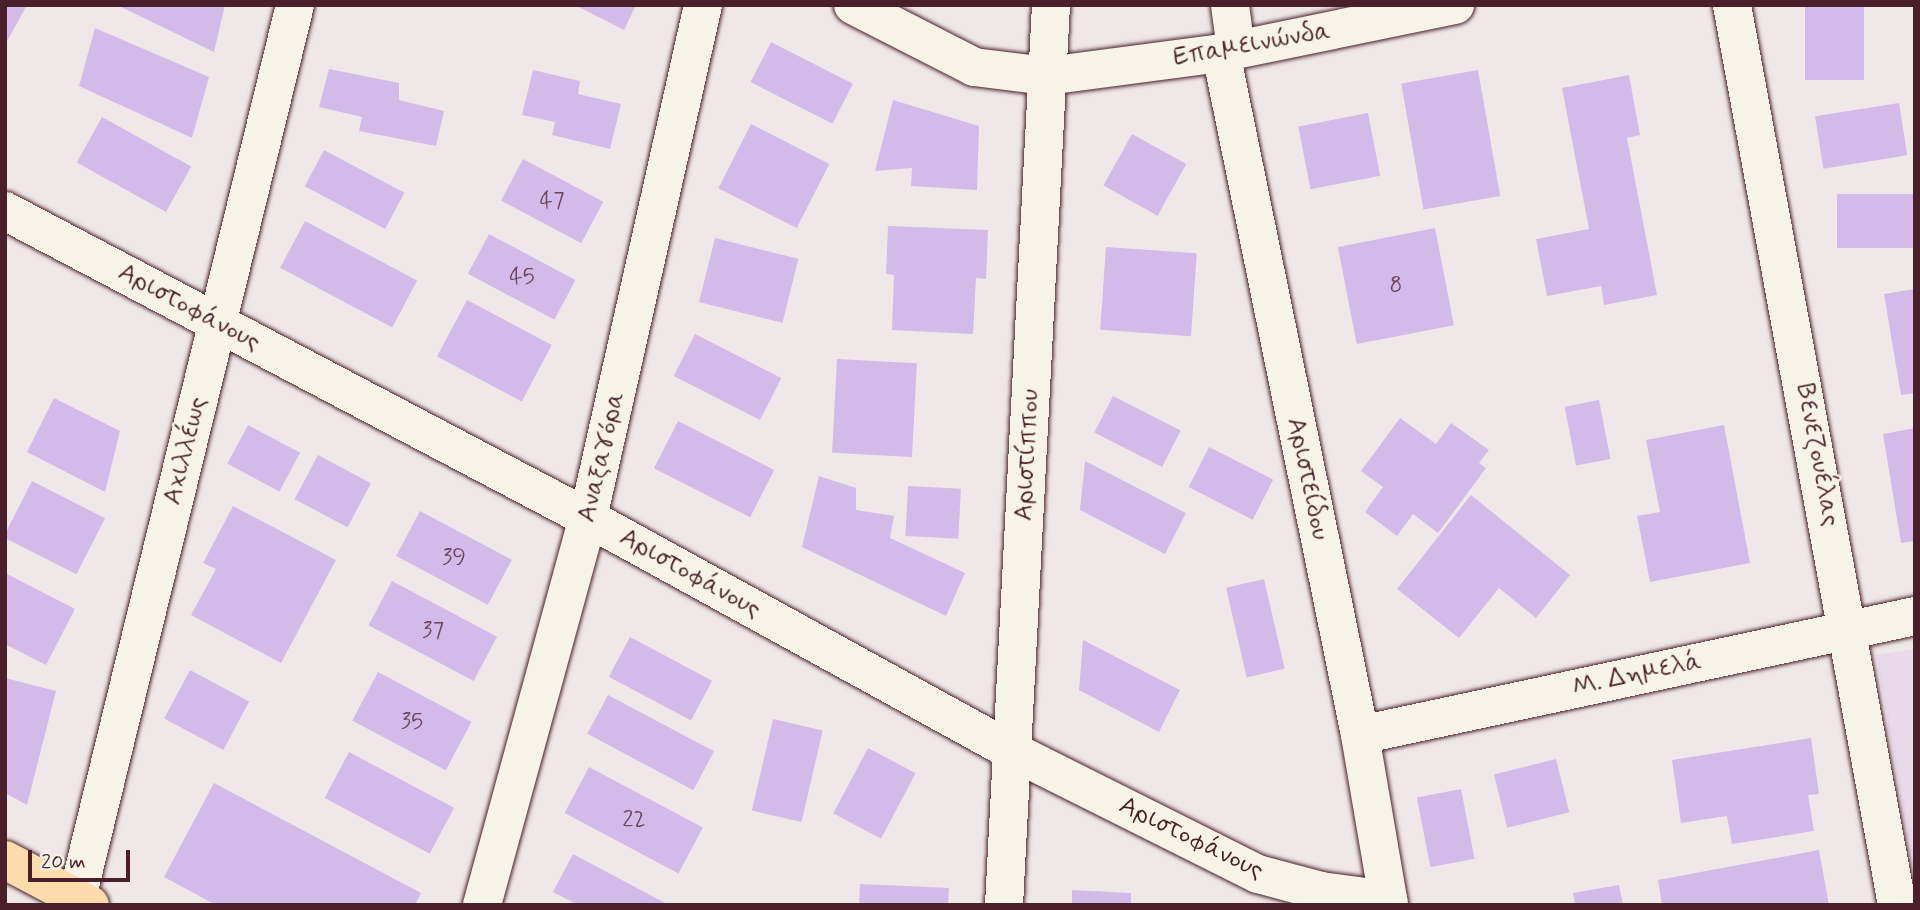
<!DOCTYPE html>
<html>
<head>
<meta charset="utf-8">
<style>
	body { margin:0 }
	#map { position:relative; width:1920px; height:910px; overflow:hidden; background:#f0e8e8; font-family:Mynerve,sans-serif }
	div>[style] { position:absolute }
	.built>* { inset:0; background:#e8dae8 }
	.building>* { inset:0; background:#d4bae9; transform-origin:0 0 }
	.roads { filter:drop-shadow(0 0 2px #4a1f2b) drop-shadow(0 0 2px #4a1f2b) }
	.minor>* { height:38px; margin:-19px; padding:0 19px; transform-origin:19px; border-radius:19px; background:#f7f3e8 }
	.major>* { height:38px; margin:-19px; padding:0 19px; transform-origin:19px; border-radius:19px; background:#fcdcac }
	span { translate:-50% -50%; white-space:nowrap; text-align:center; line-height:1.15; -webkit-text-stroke:5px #f7f3e8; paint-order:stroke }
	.number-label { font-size:23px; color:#6c465a }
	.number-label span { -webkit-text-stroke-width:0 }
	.street-label { font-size:26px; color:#4a1f2b }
	.frame { position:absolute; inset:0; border:7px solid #4a1f2b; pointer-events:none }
	.scale { position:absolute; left:28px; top:850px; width:102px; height:32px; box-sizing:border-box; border:4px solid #4a1f2b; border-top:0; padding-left:9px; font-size:21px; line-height:24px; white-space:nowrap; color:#4a1f2b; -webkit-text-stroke:5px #f7f3e8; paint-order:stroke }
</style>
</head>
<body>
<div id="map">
	<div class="built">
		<i style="clip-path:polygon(1915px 649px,1915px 884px,1876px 655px)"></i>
	</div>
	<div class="building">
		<i style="clip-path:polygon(5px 5px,27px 5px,5px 45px)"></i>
		<i style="clip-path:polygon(117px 5px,225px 5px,214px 52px)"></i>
		<i style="clip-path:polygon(575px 5px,636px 5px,624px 30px)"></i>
		<i style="left:1805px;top:5px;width:59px;height:75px"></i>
		<i style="clip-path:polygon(95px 28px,209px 77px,192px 138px,79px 86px)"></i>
		<i style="left:771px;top:42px;width:92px;height:45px;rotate:27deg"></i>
		<i style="clip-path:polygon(329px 69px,399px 83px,399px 100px,444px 111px,436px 146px,359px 131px,362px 117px,319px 107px)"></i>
		<i style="clip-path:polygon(533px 70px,580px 81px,578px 94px,621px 104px,610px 149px,552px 135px,555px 122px,522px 115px)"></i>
		<i style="left:1478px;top:70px;width:128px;height:78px;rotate:80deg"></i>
		<i style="clip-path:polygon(1629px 75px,1640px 135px,1627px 138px,1657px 295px,1604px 305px,1601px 286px,1547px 296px,1536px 239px,1589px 229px,1562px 88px)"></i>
		<i style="clip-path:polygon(893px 100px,979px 126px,977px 190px,911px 186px,912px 168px,875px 171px)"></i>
		<i style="left:1899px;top:103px;width:53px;height:85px;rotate:81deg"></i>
		<i style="left:1368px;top:113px;width:64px;height:71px;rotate:79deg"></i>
		<i style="left:102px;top:117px;width:102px;height:52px;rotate:29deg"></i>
		<i style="left:751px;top:124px;width:88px;height:72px;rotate:27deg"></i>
		<i style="left:1132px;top:134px;width:62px;height:59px;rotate:29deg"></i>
		<i style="left:324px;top:150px;width:91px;height:41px;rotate:28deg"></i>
		<i style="left:523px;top:159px;width:91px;height:47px;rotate:28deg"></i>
		<i style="left:1915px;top:194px;width:54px;height:78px;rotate:90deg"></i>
		<i style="left:305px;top:221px;width:127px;height:53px;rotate:28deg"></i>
		<i style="clip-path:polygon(888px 226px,988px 230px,986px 279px,976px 278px,973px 334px,892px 330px,894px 275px,886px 274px)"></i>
		<i style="left:1435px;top:228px;width:99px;height:99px;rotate:79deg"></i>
		<i style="left:489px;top:234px;width:98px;height:45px;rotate:28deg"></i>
		<i style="left:715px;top:238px;width:86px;height:66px;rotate:14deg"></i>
		<i style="left:1106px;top:247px;width:91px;height:83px;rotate:4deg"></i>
		<i style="clip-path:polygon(1915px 289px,1915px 393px,1901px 395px,1884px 294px)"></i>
		<i style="left:467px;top:300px;width:96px;height:64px;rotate:28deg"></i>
		<i style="left:695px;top:334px;width:97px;height:47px;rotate:27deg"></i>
		<i style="left:837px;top:359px;width:80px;height:94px;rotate:3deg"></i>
		<i style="left:1113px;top:396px;width:76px;height:41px;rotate:27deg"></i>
		<i style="clip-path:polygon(54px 398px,120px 431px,105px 492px,27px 452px)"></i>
		<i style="left:1599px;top:400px;width:60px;height:35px;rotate:79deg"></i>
		<i style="clip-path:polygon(1400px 418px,1436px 444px,1451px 423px,1489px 450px,1479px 463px,1486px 468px,1438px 533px,1413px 514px,1397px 536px,1365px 512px,1383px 487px,1361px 471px)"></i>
		<i style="left:678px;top:421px;width:108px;height:53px;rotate:27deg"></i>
		<i style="left:248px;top:425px;width:59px;height:44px;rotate:28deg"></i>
		<i style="clip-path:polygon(1724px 425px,1750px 563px,1650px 582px,1637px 516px,1660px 512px,1646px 440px)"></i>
		<i style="clip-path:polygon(1915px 428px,1915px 541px,1901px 543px,1883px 434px)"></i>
		<i style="left:1209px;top:447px;width:72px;height:45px;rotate:27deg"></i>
		<i style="left:318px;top:455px;width:60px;height:50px;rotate:28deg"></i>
		<i style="clip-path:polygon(1085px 461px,1186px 513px,1165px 554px,1080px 510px)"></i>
		<i style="clip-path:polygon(819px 476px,856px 488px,856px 510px,894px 516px,890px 538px,965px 573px,946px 616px,802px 547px)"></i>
		<i style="left:32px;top:481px;width:82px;height:63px;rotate:27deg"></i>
		<i style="left:908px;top:486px;width:53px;height:50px;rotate:3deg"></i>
		<i style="clip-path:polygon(1471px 495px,1570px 575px,1536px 618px,1499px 588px,1459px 638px,1397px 589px)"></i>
		<i style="clip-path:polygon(233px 506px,336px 560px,281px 663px,191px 615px,216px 569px,203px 563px)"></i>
		<i style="left:420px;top:511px;width:104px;height:51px;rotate:28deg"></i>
		<i style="clip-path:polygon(5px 573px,75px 609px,46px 665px,5px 644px)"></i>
		<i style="left:1264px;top:579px;width:92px;height:39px;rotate:77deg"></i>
		<i style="left:392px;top:581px;width:119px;height:50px;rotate:28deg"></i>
		<i style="left:630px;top:637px;width:93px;height:45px;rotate:28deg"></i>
		<i style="clip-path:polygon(1083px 640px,1180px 690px,1159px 732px,1079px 690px)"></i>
		<i style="left:190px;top:670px;width:67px;height:55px;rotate:28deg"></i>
		<i style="left:378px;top:672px;width:106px;height:55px;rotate:28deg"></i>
		<i style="clip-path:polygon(5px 678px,56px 691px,27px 805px,5px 793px)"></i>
		<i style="left:608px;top:695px;width:120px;height:44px;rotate:28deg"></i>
		<i style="left:773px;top:719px;width:51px;height:94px;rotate:13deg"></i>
		<i style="clip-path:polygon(1811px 738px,1819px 794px,1808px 795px,1814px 831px,1732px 844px,1727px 816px,1681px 823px,1672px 760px)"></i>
		<i style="left:868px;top:748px;width:54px;height:74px;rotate:28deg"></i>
		<i style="left:349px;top:752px;width:119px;height:52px;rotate:28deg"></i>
		<i style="left:1556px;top:759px;width:55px;height:64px;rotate:76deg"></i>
		<i style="left:589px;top:767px;width:129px;height:52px;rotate:28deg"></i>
		<i style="clip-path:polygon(214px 783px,421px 893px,415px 905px,216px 905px,164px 877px)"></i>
		<i style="left:1461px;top:789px;width:71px;height:45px;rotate:79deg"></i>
		<i style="clip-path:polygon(1819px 850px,1829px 905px,1662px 905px,1658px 880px)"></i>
		<i style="clip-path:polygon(573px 854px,669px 905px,578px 905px,553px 892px)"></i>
		<i style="clip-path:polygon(860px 884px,949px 888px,948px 905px,859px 905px)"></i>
		<i style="clip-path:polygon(1619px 885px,1623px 905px,1575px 905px,1573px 893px)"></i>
		<i style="clip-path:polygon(1072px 890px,1131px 893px,1131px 905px,1072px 905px)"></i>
	</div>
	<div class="roads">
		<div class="minor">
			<i style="left:853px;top:5px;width:136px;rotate:27.1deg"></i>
			<i style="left:974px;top:67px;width:74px;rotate:7deg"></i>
			<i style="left:1047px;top:76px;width:176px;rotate:-7.5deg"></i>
			<i style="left:1221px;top:53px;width:239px;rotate:-11.6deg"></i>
			<i style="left:1230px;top:5px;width:45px;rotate:82.4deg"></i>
			<i style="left:1732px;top:5px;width:915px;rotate:79.61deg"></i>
			<i style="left:1221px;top:53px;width:696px;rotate:78.48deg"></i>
			<i style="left:1360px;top:735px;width:172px;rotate:80.3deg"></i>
			<i style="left:5px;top:211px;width:659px;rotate:27.77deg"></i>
			<i style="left:588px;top:518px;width:484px;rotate:28.8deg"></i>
			<i style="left:1012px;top:751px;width:275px;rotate:26.6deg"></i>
			<i style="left:1258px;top:874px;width:65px;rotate:15.1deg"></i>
			<i style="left:1321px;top:891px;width:68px;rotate:7.7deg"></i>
			<i style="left:1360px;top:735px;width:568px;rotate:-12.1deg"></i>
			<i style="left:77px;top:898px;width:919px;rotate:-76.28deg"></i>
			<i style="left:482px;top:905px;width:401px;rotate:-74.7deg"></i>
			<i style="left:588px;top:518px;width:526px;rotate:-77.36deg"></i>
			<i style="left:1004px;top:905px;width:901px;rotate:-87.01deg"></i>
		</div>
		<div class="major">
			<i style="left:5px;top:860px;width:96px;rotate:27.9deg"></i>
		</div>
	</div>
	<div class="number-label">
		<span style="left:552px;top:201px">47</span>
		<span style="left:522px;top:277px">45</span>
		<span style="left:1396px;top:286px">8</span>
		<span style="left:454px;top:558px">39</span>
		<span style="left:433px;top:631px">37</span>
		<span style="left:412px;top:722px">35</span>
		<span style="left:634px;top:820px">22</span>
	</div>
	<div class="street-label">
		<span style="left:1252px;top:45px;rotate:-10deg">Επαμεινώνδα</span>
		<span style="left:189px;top:308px;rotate:28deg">Αριστοφάνους</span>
		<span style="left:186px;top:451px;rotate:-76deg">Αχιλλέως</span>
		<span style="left:1028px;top:455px;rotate:-87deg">Αριστίππου</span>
		<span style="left:1817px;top:455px;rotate:79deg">Βενεζουέλας</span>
		<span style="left:602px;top:457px;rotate:-77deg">Αναξαγόρα</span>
		<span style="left:1307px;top:479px;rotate:78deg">Αριστείδου</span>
		<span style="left:690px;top:574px;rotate:29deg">Αριστοφάνους</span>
		<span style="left:1637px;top:675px;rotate:-12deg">Μ. Δημελά</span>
		<span style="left:1191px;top:839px;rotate:26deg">Αριστοφάνους</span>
	</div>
	<div class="frame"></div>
	<div class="scale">20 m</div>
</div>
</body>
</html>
